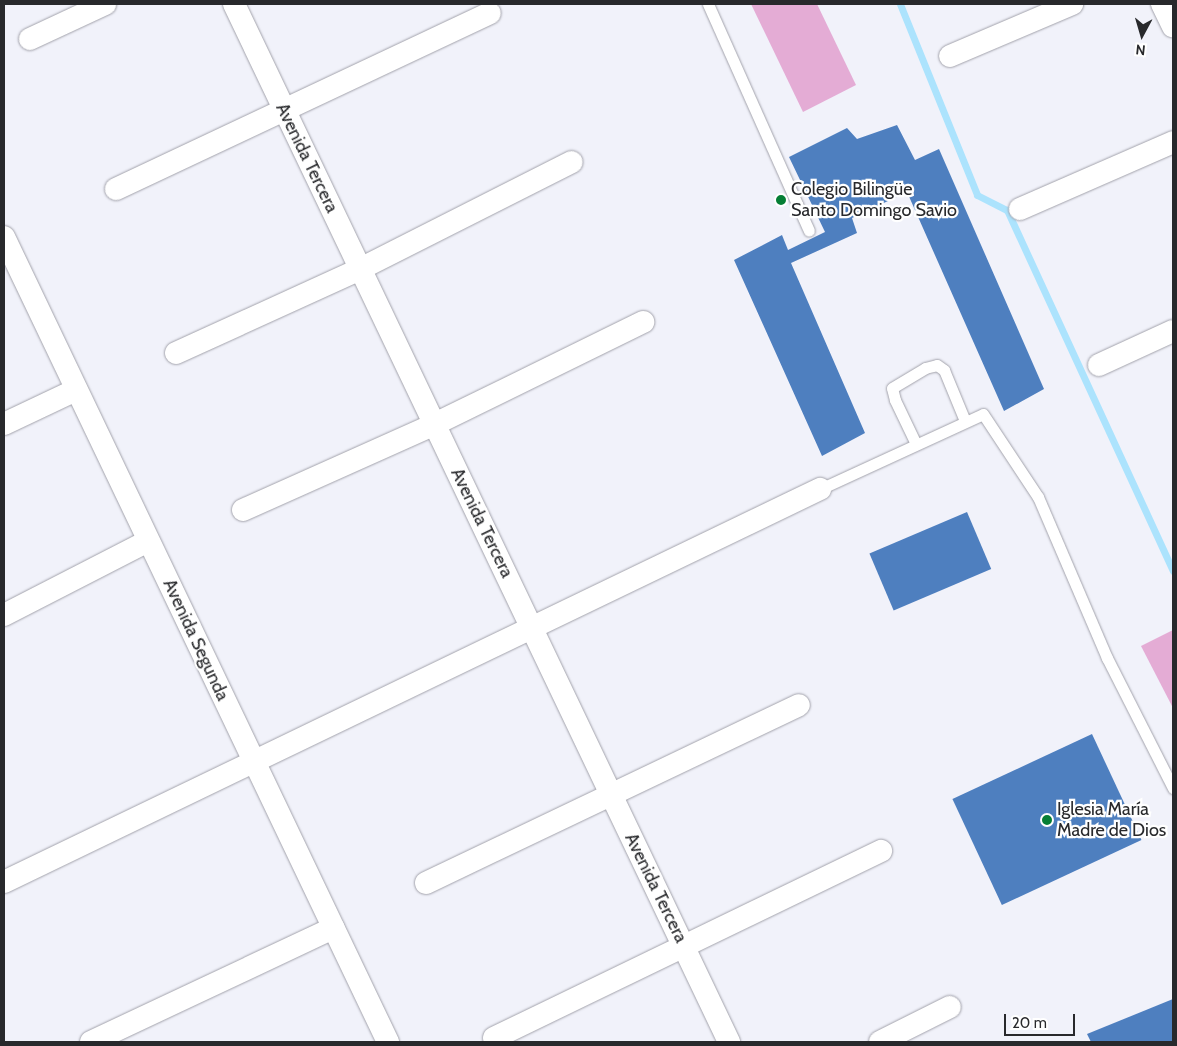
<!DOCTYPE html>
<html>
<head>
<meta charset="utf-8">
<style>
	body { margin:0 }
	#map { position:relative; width:1177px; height:1046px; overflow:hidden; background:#f1f2fa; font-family:Cabin,sans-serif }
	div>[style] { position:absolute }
	.green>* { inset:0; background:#e4acd5 }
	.stream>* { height:7px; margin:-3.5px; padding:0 3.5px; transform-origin:3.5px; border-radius:3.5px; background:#ace3fd }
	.building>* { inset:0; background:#4e7fbf; transform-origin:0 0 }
	.roads { filter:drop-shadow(0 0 1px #a2a2ab) drop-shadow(0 0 1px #a2a2ab) }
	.lane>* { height:11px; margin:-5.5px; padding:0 5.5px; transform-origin:5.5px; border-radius:5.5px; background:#fff }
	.street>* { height:22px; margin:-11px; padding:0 11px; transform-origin:11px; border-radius:11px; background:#fff }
	.dots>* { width:14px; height:14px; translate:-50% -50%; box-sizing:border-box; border:2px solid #fff; border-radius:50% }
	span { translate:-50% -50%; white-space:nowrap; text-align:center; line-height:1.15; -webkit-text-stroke:4.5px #fff; paint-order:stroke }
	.street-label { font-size:18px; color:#28292c }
	.poi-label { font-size:18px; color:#28292c }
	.left { translate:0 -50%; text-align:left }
	.frame { position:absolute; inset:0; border:5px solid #28292c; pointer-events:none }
	.north { position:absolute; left:1117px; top:10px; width:50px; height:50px; -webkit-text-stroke:4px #fff; paint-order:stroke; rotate:186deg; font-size:14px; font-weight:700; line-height:20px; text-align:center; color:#28292c }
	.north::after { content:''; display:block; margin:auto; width:18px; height:22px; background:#28292c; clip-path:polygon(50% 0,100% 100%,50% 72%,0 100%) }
	.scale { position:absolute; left:1004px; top:1014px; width:71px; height:22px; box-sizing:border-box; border:2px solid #28292c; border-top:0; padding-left:6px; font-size:15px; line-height:18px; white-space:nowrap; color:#28292c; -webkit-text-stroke:4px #fff; paint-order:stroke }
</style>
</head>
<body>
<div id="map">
	<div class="green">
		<i style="clip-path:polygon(751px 4px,817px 4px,856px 85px,803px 112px)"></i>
		<i style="clip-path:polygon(1173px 630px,1173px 708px,1141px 646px)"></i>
	</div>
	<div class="stream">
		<i style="left:900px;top:4px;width:206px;rotate:68deg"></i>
		<i style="left:977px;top:195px;width:34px;rotate:27deg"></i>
		<i style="left:1007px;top:210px;width:397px;rotate:65.3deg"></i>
	</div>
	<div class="building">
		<i style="clip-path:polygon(897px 125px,915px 160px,939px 149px,1044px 389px,1004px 411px,907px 192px,852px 218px,857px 233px,791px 263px,865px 433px,822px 456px,734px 260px,782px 235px,788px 250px,825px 232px,789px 157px,847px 128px,857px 139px)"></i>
		<i style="left:967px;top:512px;width:62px;height:106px;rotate:67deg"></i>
		<i style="left:1092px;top:734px;width:117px;height:154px;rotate:65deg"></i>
		<i style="clip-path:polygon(1173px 999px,1173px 1042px,1091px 1042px,1087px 1034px)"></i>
	</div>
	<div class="roads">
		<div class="lane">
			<i style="left:708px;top:4px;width:248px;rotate:66deg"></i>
			<i style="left:916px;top:444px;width:49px;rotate:-115.5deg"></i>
			<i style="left:895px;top:400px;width:12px;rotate:-104deg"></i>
			<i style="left:892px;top:388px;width:39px;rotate:-31deg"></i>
			<i style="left:925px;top:368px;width:12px;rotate:-14deg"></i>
			<i style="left:937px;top:365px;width:9px;rotate:36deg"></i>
			<i style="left:944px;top:370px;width:55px;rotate:67.6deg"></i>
			<i style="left:820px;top:489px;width:179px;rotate:-24.7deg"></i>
			<i style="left:983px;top:414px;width:100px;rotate:56.5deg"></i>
			<i style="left:1038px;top:497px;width:175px;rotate:66.8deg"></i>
			<i style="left:1107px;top:658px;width:146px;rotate:63.1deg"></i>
		</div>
		<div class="street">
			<i style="left:234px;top:4px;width:1150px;rotate:64.5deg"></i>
			<i style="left:1162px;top:4px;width:25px;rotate:64deg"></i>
			<i style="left:30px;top:39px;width:83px;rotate:-25deg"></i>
			<i style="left:950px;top:56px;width:133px;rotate:-23.1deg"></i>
			<i style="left:116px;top:189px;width:413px;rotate:-25.2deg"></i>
			<i style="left:1020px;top:209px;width:167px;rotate:-23.6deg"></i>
			<i style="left:4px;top:237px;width:892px;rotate:64.5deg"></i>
			<i style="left:176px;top:353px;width:202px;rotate:-24.5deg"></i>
			<i style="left:360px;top:269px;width:237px;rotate:-26.8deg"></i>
			<i style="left:1099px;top:365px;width:81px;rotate:-24.7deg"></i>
			<i style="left:4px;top:424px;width:80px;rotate:-25.3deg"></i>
			<i style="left:243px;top:510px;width:210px;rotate:-24.1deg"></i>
			<i style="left:435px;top:424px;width:232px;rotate:-26.1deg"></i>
			<i style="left:4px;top:615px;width:162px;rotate:-27.2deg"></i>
			<i style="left:4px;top:882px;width:906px;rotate:-25.72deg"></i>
			<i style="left:426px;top:883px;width:413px;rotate:-25.5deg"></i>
			<i style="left:494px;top:1038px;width:430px;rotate:-25.8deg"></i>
			<i style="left:91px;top:1042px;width:268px;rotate:-25.2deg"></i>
			<i style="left:880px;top:1042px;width:78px;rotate:-26.6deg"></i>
		</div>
	</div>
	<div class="dots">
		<i style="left:781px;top:200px;background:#057e35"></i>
		<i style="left:1047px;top:820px;background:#057e35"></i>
	</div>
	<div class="street-label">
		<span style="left:307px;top:158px;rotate:64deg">Avenida Tercera</span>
		<span style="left:482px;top:523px;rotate:64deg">Avenida Tercera</span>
		<span style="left:196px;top:640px;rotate:65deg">Avenida Segunda</span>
		<span style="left:656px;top:888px;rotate:64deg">Avenida Tercera</span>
	</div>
	<div class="poi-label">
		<span class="left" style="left:791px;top:200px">Colegio Bilingüe<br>Santo Domingo Savio</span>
		<span class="left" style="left:1057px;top:820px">Iglesia María<br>Madre de Dios</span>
	</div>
	<div class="frame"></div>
	<div class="north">N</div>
	<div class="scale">20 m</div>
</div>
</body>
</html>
